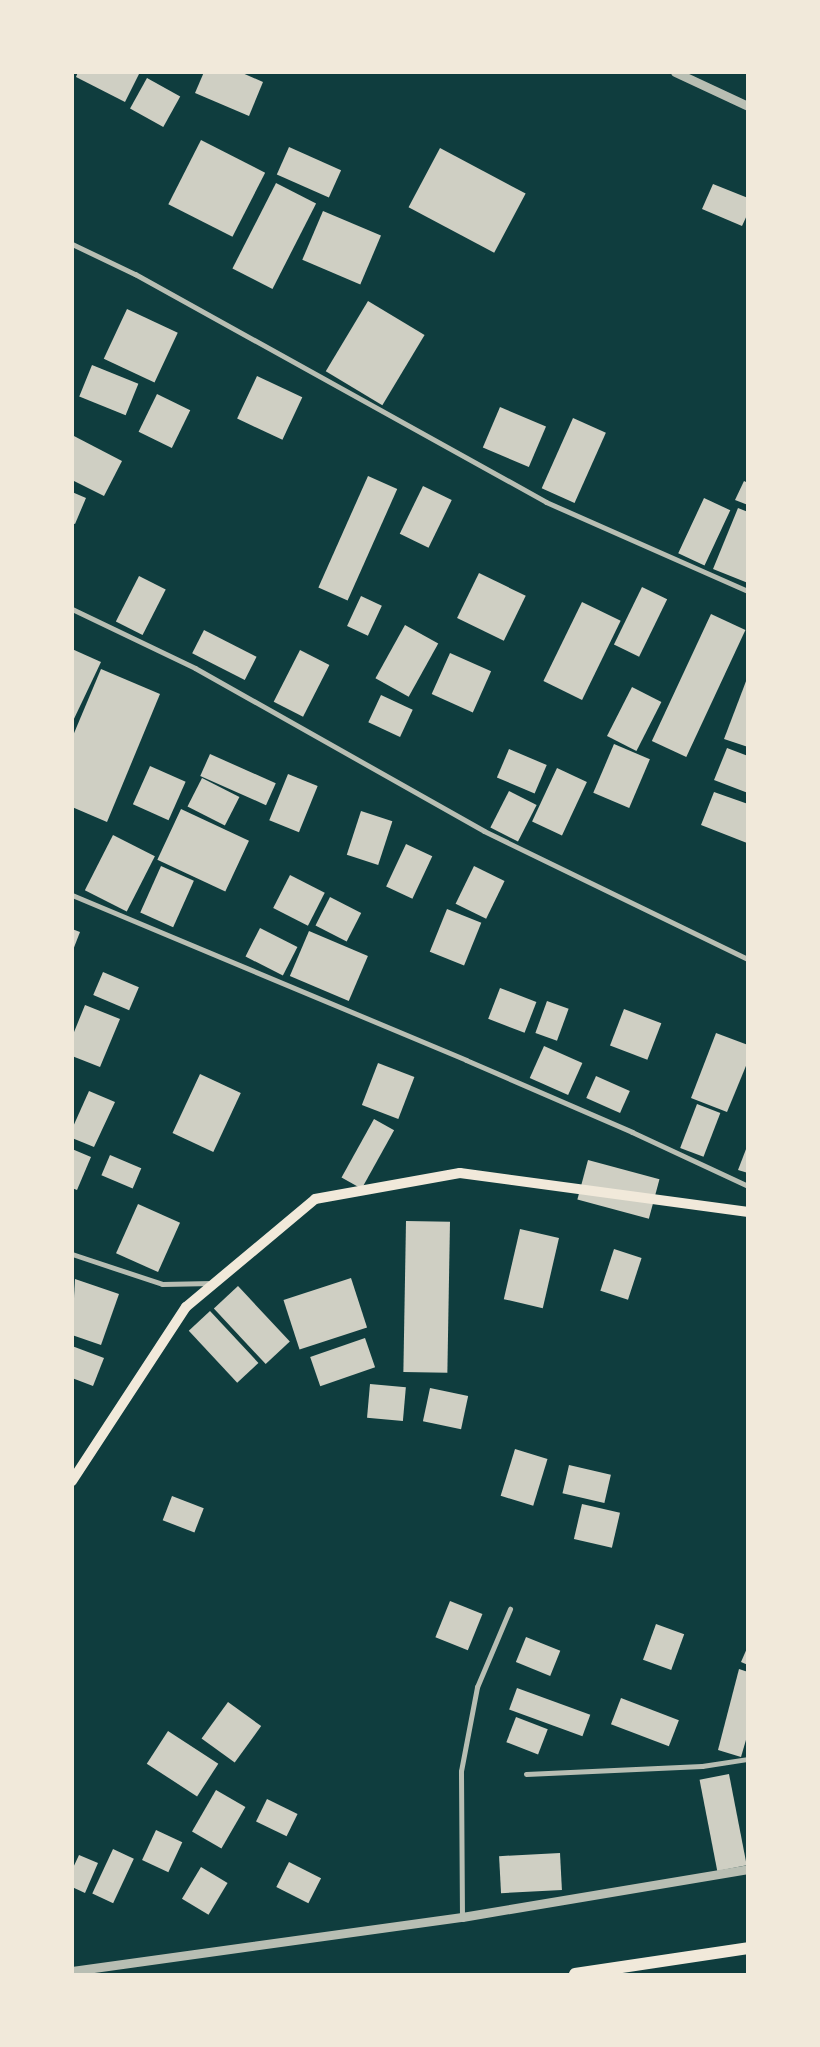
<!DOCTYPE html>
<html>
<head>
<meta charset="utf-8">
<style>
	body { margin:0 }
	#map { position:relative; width:820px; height:2047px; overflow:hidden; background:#0f3d3e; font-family:"Nunito Sans",sans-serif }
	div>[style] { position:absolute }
	.building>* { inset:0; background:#cfcfc3; transform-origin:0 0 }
	.minor>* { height:5px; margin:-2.5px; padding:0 2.5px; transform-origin:2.5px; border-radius:2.5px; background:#b8beb3 }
	.tertiary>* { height:9px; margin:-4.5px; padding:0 4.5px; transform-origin:4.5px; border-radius:4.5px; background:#b8beb3 }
	.secondary>* { height:10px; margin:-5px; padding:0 5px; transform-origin:5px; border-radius:5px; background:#f1e9da }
	.primary>* { height:12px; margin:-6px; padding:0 6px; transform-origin:6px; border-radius:6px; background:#f1e9da }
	span { translate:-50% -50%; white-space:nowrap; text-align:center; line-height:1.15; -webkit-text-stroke:5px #f1e9da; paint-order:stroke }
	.frame { position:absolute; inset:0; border:74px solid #f1e9da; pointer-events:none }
</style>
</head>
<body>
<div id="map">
	<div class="building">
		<i style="clip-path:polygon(78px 72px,140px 72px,125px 102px,76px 77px)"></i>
		<i style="clip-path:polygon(204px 72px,240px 72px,263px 82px,249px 116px,195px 93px)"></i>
		<i style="left:147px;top:78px;width:38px;height:35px;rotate:29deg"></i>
		<i style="left:201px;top:140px;width:72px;height:72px;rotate:27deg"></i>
		<i style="left:289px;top:147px;width:57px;height:30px;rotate:24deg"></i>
		<i style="left:440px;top:148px;width:97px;height:67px;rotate:28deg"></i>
		<i style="left:276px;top:183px;width:45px;height:96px;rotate:27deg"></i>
		<i style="clip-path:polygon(713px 184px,748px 198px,748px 213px,742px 226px,702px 209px)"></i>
		<i style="left:323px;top:211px;width:63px;height:53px;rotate:23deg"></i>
		<i style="left:368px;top:301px;width:66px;height:82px;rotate:31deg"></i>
		<i style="left:127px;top:309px;width:56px;height:55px;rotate:25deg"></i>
		<i style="left:92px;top:365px;width:50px;height:34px;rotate:22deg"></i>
		<i style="left:257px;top:376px;width:50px;height:47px;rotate:25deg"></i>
		<i style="left:157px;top:394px;width:37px;height:42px;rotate:26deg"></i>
		<i style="left:500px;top:407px;width:50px;height:44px;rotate:23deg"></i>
		<i style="left:573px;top:418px;width:36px;height:77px;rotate:24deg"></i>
		<i style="clip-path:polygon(72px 435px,122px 461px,104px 496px,72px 480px)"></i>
		<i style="left:368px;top:476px;width:32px;height:122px;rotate:24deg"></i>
		<i style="clip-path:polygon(744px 481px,748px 483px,748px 505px,735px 500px)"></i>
		<i style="left:423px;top:486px;width:32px;height:53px;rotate:26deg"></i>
		<i style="clip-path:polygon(72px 492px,86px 498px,75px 524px,72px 523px)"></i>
		<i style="left:704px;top:498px;width:29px;height:61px;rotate:25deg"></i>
		<i style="clip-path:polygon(738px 508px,748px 512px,748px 583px,713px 569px)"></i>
		<i style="left:479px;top:573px;width:52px;height:50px;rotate:26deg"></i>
		<i style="left:139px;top:576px;width:30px;height:51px;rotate:27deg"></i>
		<i style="left:642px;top:587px;width:28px;height:64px;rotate:26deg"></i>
		<i style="left:361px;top:596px;width:23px;height:33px;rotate:25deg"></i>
		<i style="left:582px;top:602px;width:43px;height:88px;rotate:26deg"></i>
		<i style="left:711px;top:614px;width:38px;height:140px;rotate:25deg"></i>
		<i style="left:405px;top:625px;width:38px;height:61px;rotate:29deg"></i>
		<i style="left:204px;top:630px;width:59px;height:26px;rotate:27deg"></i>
		<i style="clip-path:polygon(72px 649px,101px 662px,72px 723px)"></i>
		<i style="left:300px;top:650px;width:33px;height:58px;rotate:27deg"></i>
		<i style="left:450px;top:653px;width:45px;height:45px;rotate:24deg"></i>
		<i style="clip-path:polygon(101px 669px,160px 694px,107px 822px,72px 807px,72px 738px)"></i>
		<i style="clip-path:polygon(748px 676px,748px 747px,724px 739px)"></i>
		<i style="left:632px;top:687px;width:33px;height:55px;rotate:27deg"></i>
		<i style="left:381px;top:695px;width:35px;height:30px;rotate:25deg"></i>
		<i style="left:614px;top:744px;width:39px;height:53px;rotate:23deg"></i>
		<i style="clip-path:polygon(727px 748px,748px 756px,748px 793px,714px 780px)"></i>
		<i style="left:509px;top:749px;width:41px;height:31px;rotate:23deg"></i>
		<i style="left:210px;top:754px;width:72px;height:24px;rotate:24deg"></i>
		<i style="left:150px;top:766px;width:39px;height:42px;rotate:24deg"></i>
		<i style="left:557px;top:768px;width:33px;height:59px;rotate:25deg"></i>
		<i style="left:288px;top:774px;width:32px;height:50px;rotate:22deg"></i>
		<i style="left:202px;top:778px;width:42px;height:32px;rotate:27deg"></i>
		<i style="left:509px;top:791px;width:31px;height:41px;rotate:27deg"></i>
		<i style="clip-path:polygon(714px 792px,748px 804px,747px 843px,701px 825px)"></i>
		<i style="left:181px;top:809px;width:75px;height:56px;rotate:25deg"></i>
		<i style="left:361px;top:811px;width:33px;height:46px;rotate:18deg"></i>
		<i style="left:113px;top:835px;width:47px;height:62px;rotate:27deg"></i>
		<i style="left:406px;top:844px;width:29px;height:47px;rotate:25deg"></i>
		<i style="left:161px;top:866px;width:36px;height:51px;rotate:24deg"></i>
		<i style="left:474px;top:866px;width:34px;height:42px;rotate:26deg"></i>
		<i style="left:290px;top:875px;width:39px;height:37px;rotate:27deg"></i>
		<i style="left:330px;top:897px;width:35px;height:32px;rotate:27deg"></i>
		<i style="left:447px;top:909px;width:37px;height:46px;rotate:22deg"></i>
		<i style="left:260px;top:928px;width:42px;height:32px;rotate:27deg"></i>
		<i style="clip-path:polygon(72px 929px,80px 932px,73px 950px,72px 950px)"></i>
		<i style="left:309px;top:931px;width:64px;height:49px;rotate:23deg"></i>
		<i style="left:103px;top:972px;width:39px;height:25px;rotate:23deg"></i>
		<i style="left:500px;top:988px;width:39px;height:33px;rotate:21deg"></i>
		<i style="left:547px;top:1001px;width:23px;height:34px;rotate:20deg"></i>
		<i style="clip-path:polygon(85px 1005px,120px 1019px,100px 1067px,72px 1056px,72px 1037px)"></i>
		<i style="left:624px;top:1009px;width:40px;height:39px;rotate:21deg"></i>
		<i style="clip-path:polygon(716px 1033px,748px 1045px,748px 1061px,727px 1112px,691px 1098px)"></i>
		<i style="left:544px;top:1046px;width:42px;height:35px;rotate:24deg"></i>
		<i style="left:378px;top:1063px;width:39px;height:45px;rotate:21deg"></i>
		<i style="left:200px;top:1074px;width:45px;height:65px;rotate:25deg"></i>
		<i style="left:596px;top:1076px;width:37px;height:24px;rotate:24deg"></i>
		<i style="clip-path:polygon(89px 1091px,115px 1102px,94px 1147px,72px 1138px,72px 1129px)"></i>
		<i style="left:697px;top:1104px;width:25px;height:47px;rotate:21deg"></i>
		<i style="left:374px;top:1119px;width:23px;height:67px;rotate:29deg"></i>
		<i style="clip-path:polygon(748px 1144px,748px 1173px,738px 1170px)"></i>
		<i style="clip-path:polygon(72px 1149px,91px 1157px,77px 1190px,72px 1188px)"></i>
		<i style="left:110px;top:1155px;width:34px;height:22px;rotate:23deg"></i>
		<i style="left:588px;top:1160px;width:74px;height:41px;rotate:15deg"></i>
		<i style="left:138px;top:1204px;width:46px;height:54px;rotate:24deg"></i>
		<i style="left:406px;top:1221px;width:44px;height:151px;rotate:1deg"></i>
		<i style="left:520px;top:1229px;width:40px;height:72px;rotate:13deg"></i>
		<i style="left:614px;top:1249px;width:29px;height:44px;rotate:18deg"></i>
		<i style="left:351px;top:1278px;width:52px;height:71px;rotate:72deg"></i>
		<i style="clip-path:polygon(75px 1279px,119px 1294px,101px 1345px,72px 1335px)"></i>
		<i style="left:238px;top:1286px;width:76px;height:33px;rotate:47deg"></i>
		<i style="left:210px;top:1311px;width:71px;height:29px;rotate:47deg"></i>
		<i style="left:365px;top:1338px;width:31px;height:58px;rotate:71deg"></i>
		<i style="clip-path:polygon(72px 1346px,104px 1358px,93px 1386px,72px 1378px)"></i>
		<i style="left:370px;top:1384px;width:36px;height:34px;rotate:5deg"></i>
		<i style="left:430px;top:1388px;width:39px;height:34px;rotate:12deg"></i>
		<i style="left:515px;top:1449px;width:34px;height:49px;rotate:17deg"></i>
		<i style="left:569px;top:1465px;width:43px;height:29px;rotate:13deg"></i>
		<i style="left:172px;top:1496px;width:34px;height:26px;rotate:21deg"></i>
		<i style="left:582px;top:1504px;width:39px;height:36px;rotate:13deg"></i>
		<i style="left:450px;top:1601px;width:35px;height:39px;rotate:22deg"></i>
		<i style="left:656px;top:1624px;width:30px;height:38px;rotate:20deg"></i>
		<i style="left:526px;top:1637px;width:37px;height:27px;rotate:22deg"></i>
		<i style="clip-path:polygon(748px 1646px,748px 1665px,741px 1662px)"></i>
		<i style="clip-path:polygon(739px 1669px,748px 1672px,748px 1733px,741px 1757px,718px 1750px)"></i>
		<i style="left:517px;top:1688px;width:78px;height:23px;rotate:20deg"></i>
		<i style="left:621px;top:1698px;width:62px;height:28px;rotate:21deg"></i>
		<i style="left:228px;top:1702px;width:41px;height:45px;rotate:36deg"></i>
		<i style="left:516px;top:1717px;width:34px;height:27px;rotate:21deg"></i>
		<i style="left:168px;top:1731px;width:60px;height:39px;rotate:33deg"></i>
		<i style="left:729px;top:1774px;width:93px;height:30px;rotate:79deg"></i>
		<i style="left:216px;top:1790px;width:34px;height:48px;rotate:30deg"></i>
		<i style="left:267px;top:1799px;width:34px;height:25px;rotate:26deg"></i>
		<i style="left:156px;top:1830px;width:29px;height:33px;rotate:25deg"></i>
		<i style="left:113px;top:1849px;width:23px;height:49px;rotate:25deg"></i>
		<i style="left:560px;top:1853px;width:37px;height:61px;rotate:87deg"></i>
		<i style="clip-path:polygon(79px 1855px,98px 1863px,85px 1893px,72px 1887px,72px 1870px)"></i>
		<i style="left:289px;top:1862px;width:36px;height:28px;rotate:27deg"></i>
		<i style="left:201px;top:1867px;width:31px;height:37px;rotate:31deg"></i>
	</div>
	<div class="minor">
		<i style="left:72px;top:244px;width:70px;rotate:25.5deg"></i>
		<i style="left:135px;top:274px;width:470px;rotate:29deg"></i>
		<i style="left:546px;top:502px;width:221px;rotate:23.8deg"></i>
		<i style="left:72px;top:609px;width:136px;rotate:25.6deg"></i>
		<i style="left:195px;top:668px;width:332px;rotate:29.4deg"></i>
		<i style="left:484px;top:831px;width:293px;rotate:25.9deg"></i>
		<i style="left:72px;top:895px;width:427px;rotate:22.7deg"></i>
		<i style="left:466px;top:1060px;width:181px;rotate:23.4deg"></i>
		<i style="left:632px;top:1132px;width:128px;rotate:25deg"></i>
		<i style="left:72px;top:1254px;width:95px;rotate:18.4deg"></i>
		<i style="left:162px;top:1284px;width:50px;rotate:-1.1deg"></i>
		<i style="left:526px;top:1774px;width:176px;rotate:-2.6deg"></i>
		<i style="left:702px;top:1766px;width:47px;rotate:-8.7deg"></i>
		<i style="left:462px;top:1917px;width:146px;rotate:-90.4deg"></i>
		<i style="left:461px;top:1771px;width:86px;rotate:-79.2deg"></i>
		<i style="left:477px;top:1687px;width:85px;rotate:-67.1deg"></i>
	</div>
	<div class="tertiary">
		<i style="left:675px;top:72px;width:81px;rotate:25deg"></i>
		<i style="left:72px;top:1971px;width:394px;rotate:-7.9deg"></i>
		<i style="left:462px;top:1917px;width:290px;rotate:-9.5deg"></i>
	</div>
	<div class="secondary">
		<i style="left:72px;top:1481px;width:208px;rotate:-56.8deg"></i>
		<i style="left:186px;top:1307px;width:168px;rotate:-39.9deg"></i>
		<i style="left:315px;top:1199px;width:147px;rotate:-10.2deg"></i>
		<i style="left:460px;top:1173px;width:291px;rotate:7.7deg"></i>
	</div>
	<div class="primary">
		<i style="left:575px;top:1974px;width:175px;rotate:-8.5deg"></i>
	</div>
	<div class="frame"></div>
</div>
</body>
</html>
